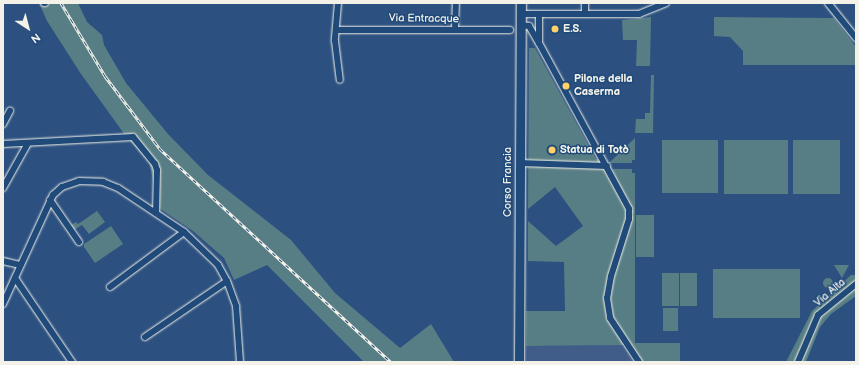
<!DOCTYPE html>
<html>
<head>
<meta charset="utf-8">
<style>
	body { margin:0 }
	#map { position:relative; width:859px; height:365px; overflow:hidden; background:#2c5180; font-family:"Balsamiq Sans",sans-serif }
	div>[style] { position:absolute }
	.built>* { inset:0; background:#405d8a }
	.green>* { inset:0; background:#577e85; transform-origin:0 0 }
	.round { border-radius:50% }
	.roads { filter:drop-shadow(0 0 1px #f4f1e8) drop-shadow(0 0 1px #f4f1e8) }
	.minor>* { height:6px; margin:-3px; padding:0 3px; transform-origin:3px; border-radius:3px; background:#1f4a7a }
	.secondary>* { height:9px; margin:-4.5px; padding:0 4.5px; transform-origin:4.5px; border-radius:4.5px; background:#1f4a7a }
	.rail>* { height:3px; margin-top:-1.5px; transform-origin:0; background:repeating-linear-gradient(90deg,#1f4a7a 0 4.5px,#f4f1e8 0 9px); box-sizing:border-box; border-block:1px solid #f4f1e8 }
	.dots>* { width:11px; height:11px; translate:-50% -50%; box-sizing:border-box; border:2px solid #1f4a7a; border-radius:50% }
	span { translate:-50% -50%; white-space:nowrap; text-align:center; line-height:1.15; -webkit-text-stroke:3px #1f4a7a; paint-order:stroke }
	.street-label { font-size:11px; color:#f4f1e8 }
	.poi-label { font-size:11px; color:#f4f1e8; font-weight:700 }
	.left { translate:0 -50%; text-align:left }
	.frame { position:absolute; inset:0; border:4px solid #f4f1e8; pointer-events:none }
	.north { position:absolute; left:8px; top:8px; width:40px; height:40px; -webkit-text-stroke:3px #1f4a7a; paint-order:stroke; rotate:144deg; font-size:11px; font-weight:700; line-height:16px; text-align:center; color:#f4f1e8 }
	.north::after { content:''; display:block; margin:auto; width:14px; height:18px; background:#f4f1e8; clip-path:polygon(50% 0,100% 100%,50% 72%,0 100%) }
</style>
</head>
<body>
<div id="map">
	<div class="built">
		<i style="clip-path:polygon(621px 345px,633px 362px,526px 362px,526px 346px)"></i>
	</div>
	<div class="green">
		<i style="clip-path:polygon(39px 3px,78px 3px,87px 22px,102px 35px,104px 45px,126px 83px,168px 134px,208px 175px,291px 240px,335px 293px,400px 348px,431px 324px,454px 362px,364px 362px,267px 265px,234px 280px,224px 258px,193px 231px,159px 208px,149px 162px,125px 135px,81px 74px,47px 21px)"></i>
		<i style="clip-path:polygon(651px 17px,650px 66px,636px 66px,637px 40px,623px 40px,622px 20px)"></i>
		<i style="clip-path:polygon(714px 17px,834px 18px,856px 47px,856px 65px,743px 65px,743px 51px,730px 37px,714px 36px)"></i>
		<i style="clip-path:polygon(529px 48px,535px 48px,596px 159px,599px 159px,617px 188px,627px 212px,634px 216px,612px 169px,632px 169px,632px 173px,635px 173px,635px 343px,680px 343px,680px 362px,641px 362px,629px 345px,526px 346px,526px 311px,565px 311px,564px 262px,528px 261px,528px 221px,556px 246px,583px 226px,555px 187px,528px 209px)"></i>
		<i style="clip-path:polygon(651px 75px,654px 75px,653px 133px,635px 133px,636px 119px,645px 119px,645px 113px,650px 113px)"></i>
		<i style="clip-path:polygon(635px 138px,635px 160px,632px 160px,632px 163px,609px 163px)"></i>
		<i style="left:662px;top:140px;width:56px;height:53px"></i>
		<i style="left:724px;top:140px;width:64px;height:54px"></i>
		<i style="left:793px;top:140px;width:47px;height:54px"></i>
		<i style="clip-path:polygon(97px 211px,105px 222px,89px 234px,82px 225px,74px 230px,71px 225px,76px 222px,78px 224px)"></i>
		<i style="left:636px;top:215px;width:18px;height:42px"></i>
		<i style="clip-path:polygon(111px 226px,123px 244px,95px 263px,84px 247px,84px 244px)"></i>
		<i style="clip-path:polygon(834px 265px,849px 265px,842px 278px)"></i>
		<i style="left:713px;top:269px;width:87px;height:49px"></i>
		<i style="left:662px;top:273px;width:17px;height:33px"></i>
		<i style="left:680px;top:273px;width:17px;height:33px"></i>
		<i style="clip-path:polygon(851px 275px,856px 275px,856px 296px,831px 314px,820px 327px,806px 362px,786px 362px,812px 311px)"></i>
		<i class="round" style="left:823px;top:278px;width:10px;height:10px"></i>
		<i style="left:663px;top:308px;width:15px;height:23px"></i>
	</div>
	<div class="roads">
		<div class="minor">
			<i style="left:44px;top:3px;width:1px"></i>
			<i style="left:338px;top:3px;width:38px;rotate:95deg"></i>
			<i style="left:335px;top:41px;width:39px;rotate:83deg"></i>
			<i style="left:828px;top:3px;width:45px;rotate:51.3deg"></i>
			<i style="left:585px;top:13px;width:10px;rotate:-90deg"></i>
			<i style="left:521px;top:14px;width:118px"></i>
			<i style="left:639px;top:14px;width:29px;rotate:-22deg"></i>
			<i style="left:539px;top:14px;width:29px;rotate:90deg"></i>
			<i style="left:521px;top:25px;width:8px;rotate:7deg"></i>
			<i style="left:529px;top:26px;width:20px;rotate:60deg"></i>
			<i style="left:539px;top:43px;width:189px;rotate:61.5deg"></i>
			<i style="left:629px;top:209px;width:10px;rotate:90deg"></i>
			<i style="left:629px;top:219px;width:60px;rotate:107.5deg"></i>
			<i style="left:611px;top:276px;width:22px;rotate:100deg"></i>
			<i style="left:607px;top:298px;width:20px;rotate:81deg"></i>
			<i style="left:610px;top:318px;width:53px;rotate:56.6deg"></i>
			<i style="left:455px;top:29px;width:26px;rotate:-88deg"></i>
			<i style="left:338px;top:30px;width:172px"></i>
			<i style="left:3px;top:124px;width:15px;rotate:-62deg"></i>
			<i style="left:3px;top:144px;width:130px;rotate:-3.1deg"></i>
			<i style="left:133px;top:137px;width:35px;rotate:51deg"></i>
			<i style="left:155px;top:164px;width:6px;rotate:72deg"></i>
			<i style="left:157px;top:170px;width:43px;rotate:91.3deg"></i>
			<i style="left:520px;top:163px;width:87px;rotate:2deg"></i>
			<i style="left:3px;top:188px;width:51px;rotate:-60.9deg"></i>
			<i style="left:50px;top:200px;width:51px;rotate:55.4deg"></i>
			<i style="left:3px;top:261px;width:18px;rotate:13deg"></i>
			<i style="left:15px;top:278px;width:102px;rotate:55.8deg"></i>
			<i style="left:110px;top:287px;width:92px;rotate:-36.6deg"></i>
			<i style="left:3px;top:304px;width:120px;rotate:-65.4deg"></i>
			<i style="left:53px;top:195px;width:12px;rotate:-42deg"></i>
			<i style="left:62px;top:187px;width:18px;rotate:-19deg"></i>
			<i style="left:79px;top:181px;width:24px;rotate:2deg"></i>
			<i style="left:103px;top:182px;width:16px;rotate:22deg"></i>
			<i style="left:118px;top:188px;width:79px;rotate:33.7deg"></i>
			<i style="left:184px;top:232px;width:47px;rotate:44.1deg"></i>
			<i style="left:218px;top:265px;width:18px;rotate:61deg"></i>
			<i style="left:227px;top:281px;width:27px;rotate:70deg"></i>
			<i style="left:236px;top:306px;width:56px;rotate:85.9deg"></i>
			<i style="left:145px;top:337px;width:99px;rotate:-34.3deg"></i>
			<i style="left:798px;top:362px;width:51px;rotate:-66.9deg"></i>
			<i style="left:818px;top:315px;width:49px;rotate:-39.2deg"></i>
		</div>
		<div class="secondary">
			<i style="left:519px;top:362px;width:359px;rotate:-89.7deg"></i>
		</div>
	</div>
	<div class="rail">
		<i style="left:61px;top:3px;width:85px;rotate:58.9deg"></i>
		<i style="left:105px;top:76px;width:91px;rotate:53deg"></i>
		<i style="left:160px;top:149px;width:314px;rotate:42.7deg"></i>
	</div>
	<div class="dots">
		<i style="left:555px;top:29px;background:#ffd166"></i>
		<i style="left:566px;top:86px;background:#ffd166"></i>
		<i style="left:552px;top:150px;background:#ffd166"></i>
	</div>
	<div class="street-label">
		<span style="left:424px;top:19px;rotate:1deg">Via Entracque</span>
		<span style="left:508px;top:182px;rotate:-90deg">Corso Francia</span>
		<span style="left:830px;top:293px;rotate:-40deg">Via Alta</span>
	</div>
	<div class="poi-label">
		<span class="left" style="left:563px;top:29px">E.S.</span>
		<span class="left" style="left:574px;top:86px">Pilone della<br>Caserma</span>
		<span class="left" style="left:560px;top:150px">Statua di Totò</span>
	</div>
	<div class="frame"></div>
	<div class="north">N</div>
</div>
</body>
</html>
